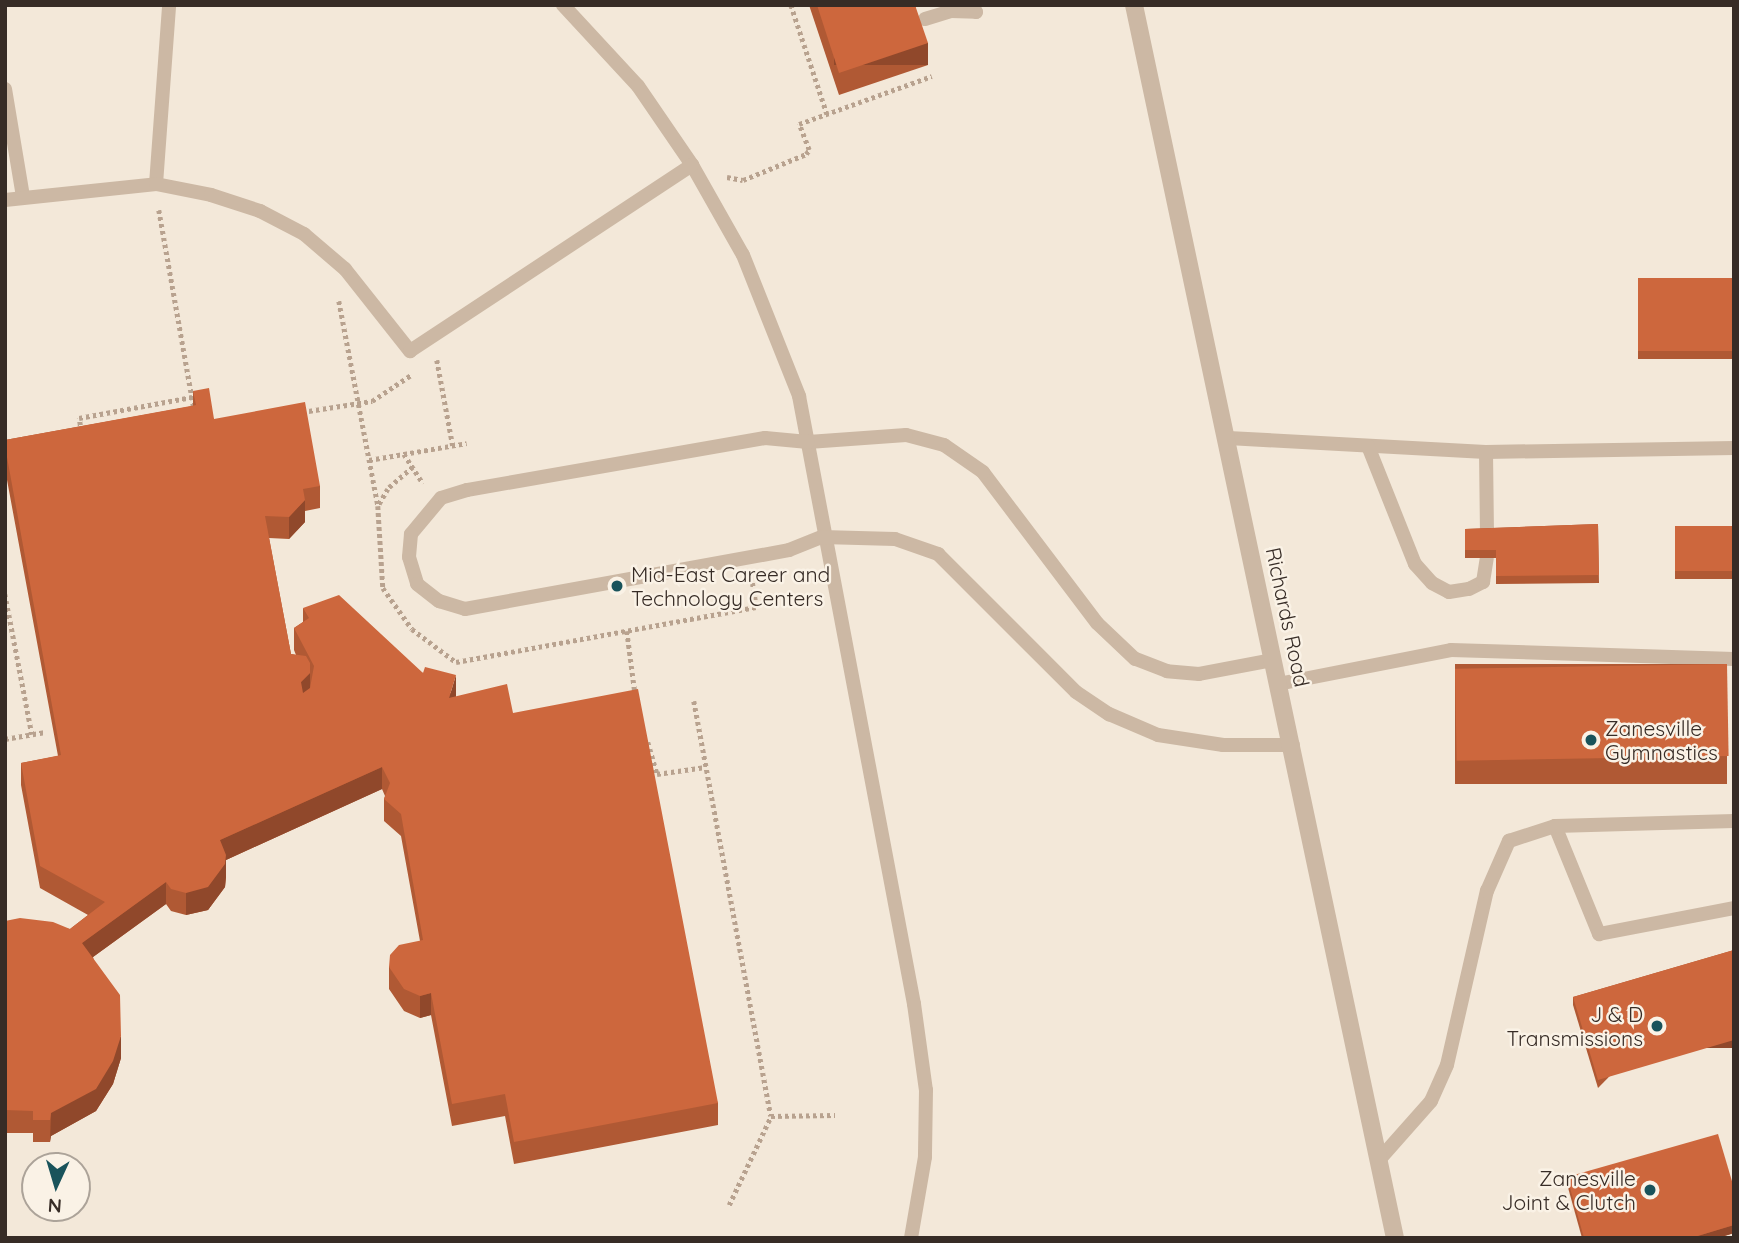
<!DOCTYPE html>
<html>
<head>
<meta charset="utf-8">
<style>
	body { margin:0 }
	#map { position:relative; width:1739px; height:1243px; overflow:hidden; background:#f3e8d9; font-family:Quicksand,sans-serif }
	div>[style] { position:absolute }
	.path>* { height:4.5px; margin-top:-2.25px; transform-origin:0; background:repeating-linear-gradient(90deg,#b8a28f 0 3.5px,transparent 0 7px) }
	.service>* { height:14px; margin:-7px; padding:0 7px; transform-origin:7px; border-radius:7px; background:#ccb8a4 }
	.tertiary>* { height:18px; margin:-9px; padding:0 9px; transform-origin:9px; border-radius:9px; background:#ccb8a4 }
	.wall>* { inset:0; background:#b05934; transform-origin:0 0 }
	.shaded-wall>* { inset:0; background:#90482b; transform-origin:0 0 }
	.building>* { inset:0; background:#cd673d; transform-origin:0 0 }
	.dots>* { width:19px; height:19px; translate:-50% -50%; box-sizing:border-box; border:4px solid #faf2e6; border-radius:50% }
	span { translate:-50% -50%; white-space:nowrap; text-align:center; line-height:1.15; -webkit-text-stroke:5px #faf2e6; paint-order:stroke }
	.poi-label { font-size:21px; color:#372c26 }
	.left { translate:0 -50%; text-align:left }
	.right { translate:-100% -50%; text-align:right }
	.street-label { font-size:21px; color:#372c26 }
	.frame { position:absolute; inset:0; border:7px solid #372c26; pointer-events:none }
	.north { position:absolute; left:21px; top:1152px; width:70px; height:70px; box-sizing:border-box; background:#faf2e6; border:2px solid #aca399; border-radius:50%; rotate:184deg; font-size:19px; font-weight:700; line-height:28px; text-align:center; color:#372c26 }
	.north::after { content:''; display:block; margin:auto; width:24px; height:32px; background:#19535b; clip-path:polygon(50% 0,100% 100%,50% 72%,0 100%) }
</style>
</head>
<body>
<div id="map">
	<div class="path">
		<i style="left:791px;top:5px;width:115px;rotate:71.7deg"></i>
		<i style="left:727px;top:177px;width:16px;rotate:11deg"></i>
		<i style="left:743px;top:180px;width:68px;rotate:-22.4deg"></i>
		<i style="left:806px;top:154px;width:5px;rotate:-53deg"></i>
		<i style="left:809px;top:150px;width:28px;rotate:-111deg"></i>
		<i style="left:799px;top:124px;width:141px;rotate:-19.8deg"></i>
		<i style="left:159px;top:210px;width:202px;rotate:80deg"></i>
		<i style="left:339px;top:301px;width:209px;rotate:79.2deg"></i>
		<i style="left:437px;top:360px;width:87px;rotate:79.5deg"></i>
		<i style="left:302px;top:412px;width:71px;rotate:-8.9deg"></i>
		<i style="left:372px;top:401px;width:47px;rotate:-33.7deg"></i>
		<i style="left:81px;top:432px;width:14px;rotate:-98deg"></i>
		<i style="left:79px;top:418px;width:115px;rotate:-10.5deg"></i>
		<i style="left:404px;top:454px;width:35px;rotate:57deg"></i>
		<i style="left:369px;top:460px;width:99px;rotate:-9.8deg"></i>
		<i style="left:413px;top:467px;width:33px;rotate:139deg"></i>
		<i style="left:388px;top:489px;width:20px;rotate:120deg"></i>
		<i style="left:378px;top:506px;width:82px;rotate:86.5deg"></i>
		<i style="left:383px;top:588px;width:50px;rotate:54.7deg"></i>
		<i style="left:412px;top:629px;width:55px;rotate:36.9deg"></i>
		<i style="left:456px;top:662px;width:305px;rotate:-10.4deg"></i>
		<i style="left:756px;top:607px;width:26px;rotate:-99deg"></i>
		<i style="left:5px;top:594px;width:143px;rotate:79.1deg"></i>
		<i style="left:627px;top:631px;width:63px;rotate:82.6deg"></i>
		<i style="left:694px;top:701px;width:422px;rotate:79.5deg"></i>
		<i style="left:5px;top:739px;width:41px;rotate:-9.9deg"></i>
		<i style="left:648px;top:742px;width:33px;rotate:74deg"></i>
		<i style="left:657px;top:774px;width:49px;rotate:-8.1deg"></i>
		<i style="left:729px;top:1205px;width:98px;rotate:-64.7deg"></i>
		<i style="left:771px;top:1116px;width:64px;rotate:-0.9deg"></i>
	</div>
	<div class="service">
		<i style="left:563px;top:5px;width:110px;rotate:47.2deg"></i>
		<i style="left:638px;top:86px;width:96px;rotate:55.6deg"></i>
		<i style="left:692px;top:165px;width:103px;rotate:60.5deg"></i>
		<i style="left:743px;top:255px;width:152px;rotate:68.3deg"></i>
		<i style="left:799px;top:396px;width:619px;rotate:79.29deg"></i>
		<i style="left:914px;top:1004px;width:87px;rotate:82.1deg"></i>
		<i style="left:926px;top:1090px;width:67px;rotate:90.9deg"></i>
		<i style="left:925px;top:1157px;width:82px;rotate:99.8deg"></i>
		<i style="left:925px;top:19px;width:27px;rotate:-17deg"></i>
		<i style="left:951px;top:11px;width:25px;rotate:2deg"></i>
		<i style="left:976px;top:12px;width:9px;rotate:-126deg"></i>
		<i style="left:5px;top:89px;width:109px;rotate:80.5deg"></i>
		<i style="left:156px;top:184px;width:179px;rotate:-85.8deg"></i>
		<i style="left:5px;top:200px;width:152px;rotate:-6deg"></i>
		<i style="left:156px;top:184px;width:56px;rotate:11.3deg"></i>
		<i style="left:211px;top:195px;width:52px;rotate:18.1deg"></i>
		<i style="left:260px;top:211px;width:50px;rotate:27.6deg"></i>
		<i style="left:304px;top:234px;width:54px;rotate:40.5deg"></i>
		<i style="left:345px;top:269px;width:105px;rotate:51.6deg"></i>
		<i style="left:410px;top:351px;width:338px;rotate:-33.4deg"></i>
		<i style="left:1228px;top:438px;width:258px;rotate:3.1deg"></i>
		<i style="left:1486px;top:452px;width:248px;rotate:-0.9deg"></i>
		<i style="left:1368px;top:446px;width:127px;rotate:68.3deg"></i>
		<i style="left:1415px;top:564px;width:25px;rotate:48deg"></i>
		<i style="left:1432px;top:583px;width:19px;rotate:28deg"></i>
		<i style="left:1449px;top:592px;width:20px;rotate:-9deg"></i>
		<i style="left:1469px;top:589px;width:16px;rotate:-27deg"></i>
		<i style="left:1483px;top:582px;width:24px;rotate:-81deg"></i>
		<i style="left:1486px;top:452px;width:84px;rotate:89.3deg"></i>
		<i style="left:1273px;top:660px;width:75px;rotate:169.3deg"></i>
		<i style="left:1199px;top:674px;width:32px;rotate:-175deg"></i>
		<i style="left:1167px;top:671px;width:34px;rotate:-159deg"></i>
		<i style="left:1135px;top:659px;width:52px;rotate:-136.5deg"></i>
		<i style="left:1097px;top:623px;width:189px;rotate:-127.1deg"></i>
		<i style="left:983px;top:472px;width:47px;rotate:-145.3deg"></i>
		<i style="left:944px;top:445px;width:39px;rotate:-165deg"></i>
		<i style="left:906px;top:435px;width:98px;rotate:175.9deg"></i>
		<i style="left:808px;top:442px;width:43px;rotate:-174.7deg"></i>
		<i style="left:765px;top:438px;width:303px;rotate:170.1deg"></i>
		<i style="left:467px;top:490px;width:27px;rotate:163deg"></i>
		<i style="left:441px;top:498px;width:47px;rotate:129.8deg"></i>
		<i style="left:411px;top:534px;width:23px;rotate:95deg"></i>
		<i style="left:409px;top:557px;width:28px;rotate:73deg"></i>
		<i style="left:417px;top:584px;width:28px;rotate:38deg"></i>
		<i style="left:439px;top:601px;width:27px;rotate:17deg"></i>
		<i style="left:465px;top:609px;width:329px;rotate:-10.3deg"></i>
		<i style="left:789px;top:550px;width:35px;rotate:-22deg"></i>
		<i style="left:822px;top:537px;width:73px;rotate:1.6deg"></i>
		<i style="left:895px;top:539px;width:46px;rotate:19.2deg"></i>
		<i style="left:938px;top:554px;width:195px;rotate:45deg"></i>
		<i style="left:1076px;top:692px;width:40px;rotate:34deg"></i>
		<i style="left:1109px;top:714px;width:53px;rotate:23.2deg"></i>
		<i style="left:1158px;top:735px;width:66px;rotate:8.7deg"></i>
		<i style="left:1223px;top:745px;width:70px"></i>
		<i style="left:1278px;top:684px;width:176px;rotate:-11.1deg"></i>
		<i style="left:1451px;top:650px;width:283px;rotate:1.8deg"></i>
		<i style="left:1555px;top:826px;width:117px;rotate:67.8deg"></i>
		<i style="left:1599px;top:934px;width:137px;rotate:-10.9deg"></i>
		<i style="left:1378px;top:1161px;width:80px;rotate:-48.5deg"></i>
		<i style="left:1431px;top:1101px;width:39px;rotate:-66deg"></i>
		<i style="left:1447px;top:1065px;width:179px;rotate:-77.1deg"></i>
		<i style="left:1487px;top:891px;width:55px;rotate:-66.3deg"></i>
		<i style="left:1509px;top:841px;width:48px;rotate:-18.1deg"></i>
		<i style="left:1555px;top:826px;width:179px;rotate:-1.6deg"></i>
	</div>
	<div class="tertiary">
		<i style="left:1134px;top:5px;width:1260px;rotate:78.05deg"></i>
	</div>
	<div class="wall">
		<i style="clip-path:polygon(809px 5px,915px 5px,928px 65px,839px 95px)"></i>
		<i style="left:1734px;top:278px;width:81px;height:96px;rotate:90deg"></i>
		<i style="clip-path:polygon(193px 391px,214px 419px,320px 486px,320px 508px,305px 511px,305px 522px,289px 539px,269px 538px,291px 654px,296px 655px,294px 650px,294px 628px,303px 622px,303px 608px,423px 673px,456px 697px,513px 713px,718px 1103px,718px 1125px,514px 1164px,505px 1116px,452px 1126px,431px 1015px,420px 1018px,404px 1011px,389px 989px,389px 967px,420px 941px,401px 836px,384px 821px,384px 799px,385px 796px,382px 789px,226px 860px,226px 877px,225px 887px,208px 910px,186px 915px,171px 911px,166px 904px,93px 957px,121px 1058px,113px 1084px,96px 1111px,51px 1136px,50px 1142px,33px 1142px,33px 1133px,5px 1133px,5px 921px,70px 929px,88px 915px,40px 888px,21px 785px,21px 763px,58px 756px,5px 469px,5px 440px,193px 406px)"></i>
		<i style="clip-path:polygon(1598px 524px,1599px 583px,1496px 584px,1496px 558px,1465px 558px,1465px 529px)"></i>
		<i style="left:1734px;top:526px;width:53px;height:59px;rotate:90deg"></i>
		<i style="left:1727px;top:664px;width:120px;height:272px;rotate:90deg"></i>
		<i style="clip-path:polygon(1734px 950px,1598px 1088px,1573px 1005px,1573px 997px)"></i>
		<i style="clip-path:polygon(1567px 1177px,1734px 1188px,1734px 1233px,1718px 1238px,1582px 1238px,1567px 1184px)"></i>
	</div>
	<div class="shaded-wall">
		<i style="left:928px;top:43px;width:22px;height:94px;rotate:90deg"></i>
		<i style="clip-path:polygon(305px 500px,305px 522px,289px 539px,289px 517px)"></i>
		<i style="clip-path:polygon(310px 673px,310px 696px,301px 704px,301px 682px)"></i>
		<i style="clip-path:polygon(456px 675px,456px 697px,449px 698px)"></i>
		<i style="clip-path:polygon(382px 767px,382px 789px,226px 860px,226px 877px,225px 887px,208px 910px,186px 915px,186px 893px,220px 840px)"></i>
		<i style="clip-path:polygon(166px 882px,166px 904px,82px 965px,82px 943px)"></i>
		<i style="clip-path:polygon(431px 993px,431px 1015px,420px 1018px,420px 996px)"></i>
		<i style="clip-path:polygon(121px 1036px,121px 1058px,113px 1084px,96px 1111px,51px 1136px,50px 1142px,51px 1113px)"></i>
		<i style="left:1734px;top:1040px;width:8px;height:142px;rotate:90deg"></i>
		<i style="clip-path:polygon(1734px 1225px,1734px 1233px,1718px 1238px,1691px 1238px)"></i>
	</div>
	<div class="building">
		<i style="clip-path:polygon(817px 5px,915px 5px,928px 43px,839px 73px)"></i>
		<i style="left:1734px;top:278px;width:73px;height:96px;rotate:90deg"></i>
		<i style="clip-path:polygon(209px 388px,214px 419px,305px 402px,320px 486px,303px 489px,305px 500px,289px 517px,265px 516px,291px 654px,306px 656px,310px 663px,310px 673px,301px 682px,303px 693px,310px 688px,314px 666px,294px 628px,309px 618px,303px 608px,339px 595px,423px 673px,425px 667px,456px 675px,449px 698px,507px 684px,513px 713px,638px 689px,718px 1103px,514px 1142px,505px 1094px,452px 1104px,431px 993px,420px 996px,404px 989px,389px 967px,390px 955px,399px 945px,423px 940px,401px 814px,384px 799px,390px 783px,382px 767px,220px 840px,226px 855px,225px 864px,208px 887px,186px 893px,171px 889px,166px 882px,82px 943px,120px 995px,121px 1036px,113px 1061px,96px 1089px,51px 1113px,50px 1120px,33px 1120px,33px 1111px,5px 1110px,5px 921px,20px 918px,53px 922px,70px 929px,105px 902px,40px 866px,21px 763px,61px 755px,5px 446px,5px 440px,196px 405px,193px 391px)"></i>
		<i style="clip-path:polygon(1598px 524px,1599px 575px,1496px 576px,1496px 550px,1465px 550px,1465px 529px)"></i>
		<i style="left:1734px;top:526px;width:45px;height:59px;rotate:90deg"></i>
		<i style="left:1727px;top:664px;width:92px;height:272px;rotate:89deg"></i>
		<i style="clip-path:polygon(1734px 950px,1734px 1040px,1598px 1080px,1573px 997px)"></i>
		<i style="clip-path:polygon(1718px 1134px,1734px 1188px,1734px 1225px,1691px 1238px,1584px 1238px,1567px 1177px)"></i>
	</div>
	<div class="dots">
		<i style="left:617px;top:586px;background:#19535b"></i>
		<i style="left:1591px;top:740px;background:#19535b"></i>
		<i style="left:1657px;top:1026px;background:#19535b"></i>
		<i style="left:1650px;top:1190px;background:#19535b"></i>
	</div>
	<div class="poi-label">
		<span class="left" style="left:631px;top:586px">Mid-East Career and<br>Technology Centers</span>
		<span class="left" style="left:1605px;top:740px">Zanesville<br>Gymnastics</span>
		<span class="right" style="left:1643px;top:1026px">J &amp; D<br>Transmissions</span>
		<span class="right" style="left:1636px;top:1190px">Zanesville<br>Joint &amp; Clutch</span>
	</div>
	<div class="street-label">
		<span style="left:1288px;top:617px;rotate:78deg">Richards Road</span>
	</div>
	<div class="frame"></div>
	<div class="north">N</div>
</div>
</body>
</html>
